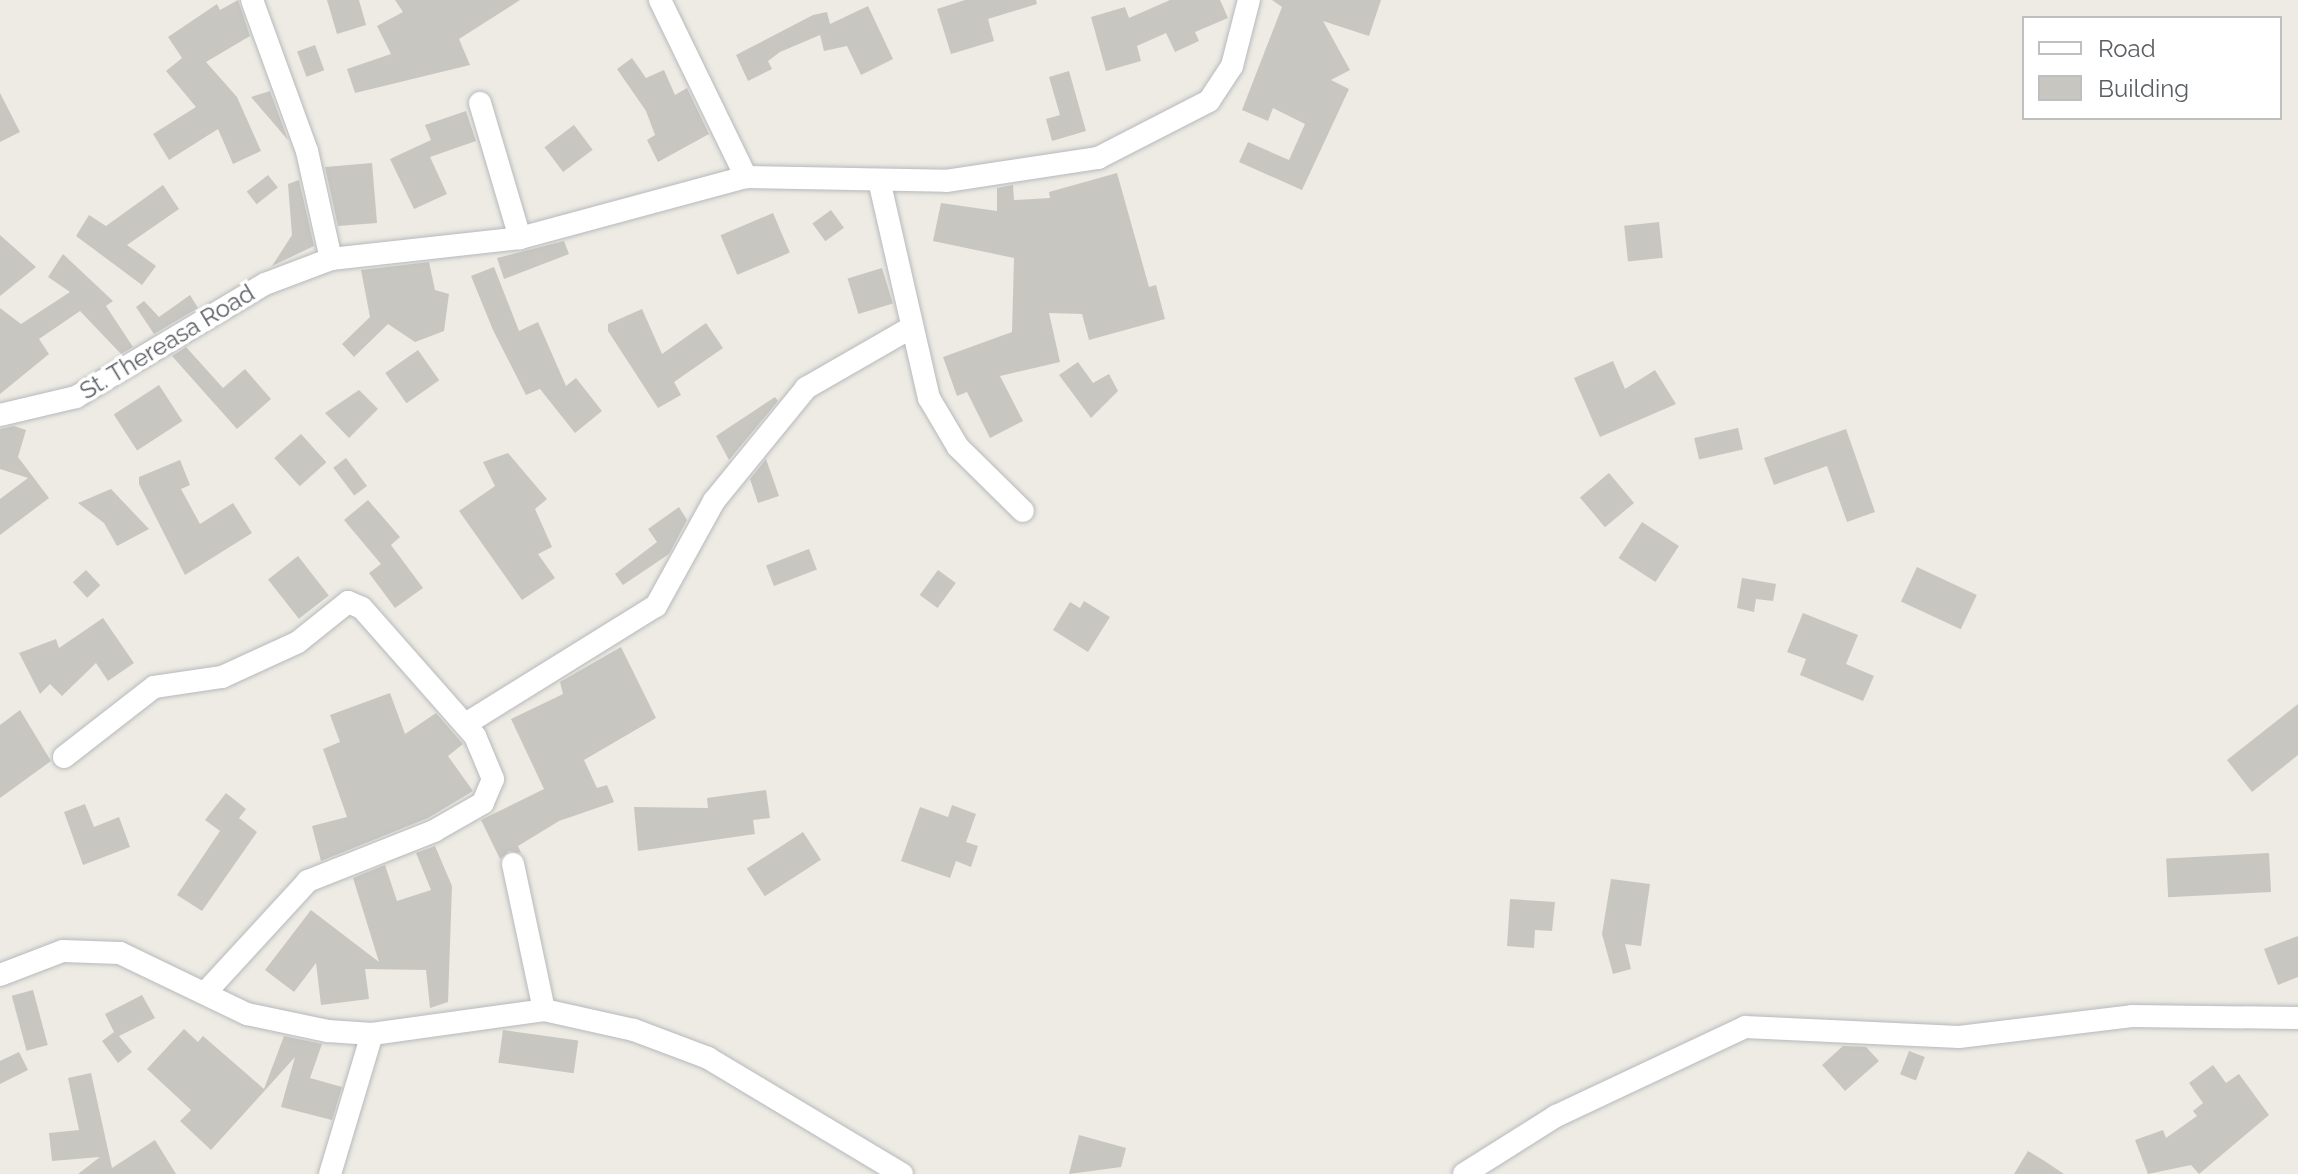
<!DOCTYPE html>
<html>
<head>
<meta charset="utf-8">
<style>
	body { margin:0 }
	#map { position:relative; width:2298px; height:1174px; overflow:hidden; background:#edebe3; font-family:Raleway,sans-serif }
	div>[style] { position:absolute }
	.building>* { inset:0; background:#c8c6c0; transform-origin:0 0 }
	.roads { filter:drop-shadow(0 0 2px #b6b9bd) drop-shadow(0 0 2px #b6b9bd) }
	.minor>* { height:22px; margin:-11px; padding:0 11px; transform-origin:11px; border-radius:11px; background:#fff }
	span { translate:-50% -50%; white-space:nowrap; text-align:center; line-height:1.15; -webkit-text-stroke:7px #fff; paint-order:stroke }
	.street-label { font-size:24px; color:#5b5f63 }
	.legend { position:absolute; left:2022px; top:16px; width:260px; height:104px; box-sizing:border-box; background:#fff; border:2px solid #bdbfc1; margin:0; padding:10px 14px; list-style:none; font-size:24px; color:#5b5f63 }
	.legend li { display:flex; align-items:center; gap:16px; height:40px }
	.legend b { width:40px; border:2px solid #bdbfc1 }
</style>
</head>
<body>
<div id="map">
	<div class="building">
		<i style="clip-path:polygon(238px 0,250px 36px,206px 62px,237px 97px,261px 151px,233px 164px,218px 129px,169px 160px,153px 134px,196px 107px,166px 71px,182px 58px,168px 37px,217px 4px,220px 10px)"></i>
		<i style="clip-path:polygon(327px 0,359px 0,366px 25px,337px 34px)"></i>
		<i style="clip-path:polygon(395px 0,520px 0,459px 39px,470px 65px,355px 93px,347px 69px,391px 54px,377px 26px,403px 12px)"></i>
		<i style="clip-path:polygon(965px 0,1036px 0,1037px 4px,988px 19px,994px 41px,951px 54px,937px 9px)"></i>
		<i style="clip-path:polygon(1170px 0,1220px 0,1228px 18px,1195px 32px,1199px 41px,1175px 52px,1166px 33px,1137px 46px,1141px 61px,1106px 71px,1091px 17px,1125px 7px,1129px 18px)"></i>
		<i style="clip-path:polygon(1272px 0,1381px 0,1369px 36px,1323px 21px,1350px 70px,1331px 80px,1349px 89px,1302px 190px,1239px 162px,1248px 142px,1289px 160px,1305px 124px,1273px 108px,1268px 121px,1242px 110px,1282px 7px)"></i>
		<i style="clip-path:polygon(868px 6px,893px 59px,861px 75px,847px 46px,824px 51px,820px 35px,780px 52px,768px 61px,772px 69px,748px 81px,736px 55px,813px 15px,827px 12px,830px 24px)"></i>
		<i style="left:315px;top:45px;width:27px;height:19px;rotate:70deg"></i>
		<i style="clip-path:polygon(632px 58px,646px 78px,664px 70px,675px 95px,687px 88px,709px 134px,658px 162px,647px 140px,655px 135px,646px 111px,617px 69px)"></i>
		<i style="clip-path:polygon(1069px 71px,1086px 131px,1052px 141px,1046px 119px,1060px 115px,1049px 77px)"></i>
		<i style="clip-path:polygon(270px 91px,288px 140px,251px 97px)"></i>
		<i style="clip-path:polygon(0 93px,20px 132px,0 142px)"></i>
		<i style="clip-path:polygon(466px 111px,476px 141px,430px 157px,447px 194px,414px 209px,390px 159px,431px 140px,425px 125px)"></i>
		<i style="left:574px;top:125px;width:31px;height:37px;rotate:53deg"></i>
		<i style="clip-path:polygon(372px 163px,377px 223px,338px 226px,325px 167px)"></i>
		<i style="clip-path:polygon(1117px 173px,1149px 287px,1156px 285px,1165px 319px,1089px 340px,1082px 314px,1049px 313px,1060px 362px,1000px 376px,1023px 421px,990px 438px,967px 392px,957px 396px,943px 357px,1012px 332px,1014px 258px,933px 241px,941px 203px,997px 211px,997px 188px,1013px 185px,1014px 200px,1050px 198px,1049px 192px)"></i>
		<i style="left:268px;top:175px;width:16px;height:27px;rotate:52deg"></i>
		<i style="clip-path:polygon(299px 180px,314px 246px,272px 266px,292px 235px,288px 184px)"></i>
		<i style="clip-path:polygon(163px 185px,179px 209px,127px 245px,156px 266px,142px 285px,76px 236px,89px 215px,106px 226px)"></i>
		<i style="left:831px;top:210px;width:22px;height:23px;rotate:54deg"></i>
		<i style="left:773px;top:213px;width:43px;height:57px;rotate:67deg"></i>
		<i style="left:1659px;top:222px;width:36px;height:35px;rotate:84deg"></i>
		<i style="clip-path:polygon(0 235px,36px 267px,0 296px)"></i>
		<i style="clip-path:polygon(564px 241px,569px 254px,504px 279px,497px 258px)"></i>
		<i style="clip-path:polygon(63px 254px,113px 301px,106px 306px,133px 347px,121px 354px,80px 311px,39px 339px,49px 354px,0 394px,0 308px,21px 324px,70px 292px,48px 277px)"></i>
		<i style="clip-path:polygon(429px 262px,435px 290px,449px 294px,444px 331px,415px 342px,388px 324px,354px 357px,342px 344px,370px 317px,361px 270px)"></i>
		<i style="clip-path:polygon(494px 267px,519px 331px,538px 322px,566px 386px,576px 378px,602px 411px,575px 433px,540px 389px,526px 395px,493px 330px,471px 276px)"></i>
		<i style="left:882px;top:268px;width:37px;height:36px;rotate:73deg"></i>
		<i style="clip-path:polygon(190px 295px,198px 308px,154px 334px,136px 307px,144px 301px,159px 317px)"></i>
		<i style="clip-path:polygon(642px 309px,662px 354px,706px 323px,723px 348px,674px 382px,681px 395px,658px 408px,608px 331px,608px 324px)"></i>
		<i style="clip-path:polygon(186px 347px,223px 388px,245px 369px,271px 399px,237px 429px,172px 356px)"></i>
		<i style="left:418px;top:350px;width:37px;height:40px;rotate:55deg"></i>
		<i style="clip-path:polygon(1613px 361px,1625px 389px,1655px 370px,1676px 404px,1600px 437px,1574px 378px)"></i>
		<i style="clip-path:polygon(1078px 362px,1093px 383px,1109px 374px,1118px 391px,1091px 418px,1059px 375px)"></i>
		<i style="left:159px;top:385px;width:43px;height:54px;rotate:57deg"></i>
		<i style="clip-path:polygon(359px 390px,378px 409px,349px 438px,325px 413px)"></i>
		<i style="clip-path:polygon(775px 397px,778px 401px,729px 460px,716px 436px)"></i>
		<i style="clip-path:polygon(14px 426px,26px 430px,18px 457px,49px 498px,0 535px,0 499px,28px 478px,0 469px,0 429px)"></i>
		<i style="left:1738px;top:428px;width:22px;height:45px;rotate:77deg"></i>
		<i style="clip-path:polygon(1846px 429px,1875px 512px,1847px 522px,1827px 466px,1774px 485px,1764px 458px)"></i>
		<i style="left:301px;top:434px;width:38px;height:36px;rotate:48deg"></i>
		<i style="clip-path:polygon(508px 453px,547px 499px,535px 509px,552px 547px,538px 554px,555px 578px,522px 600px,459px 511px,495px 486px,483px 462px)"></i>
		<i style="left:346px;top:458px;width:35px;height:16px;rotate:53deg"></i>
		<i style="clip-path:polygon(766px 459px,779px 496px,758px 503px,750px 479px)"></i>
		<i style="clip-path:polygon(180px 460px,190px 485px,181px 489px,200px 524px,233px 503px,252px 533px,185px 575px,139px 484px,139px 477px)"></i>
		<i style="left:1609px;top:473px;width:39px;height:38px;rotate:50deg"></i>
		<i style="clip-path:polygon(111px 489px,149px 529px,117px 546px,104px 523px,78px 503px)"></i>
		<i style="clip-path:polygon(368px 500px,400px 537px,391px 545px,423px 588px,395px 608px,369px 573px,381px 564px,344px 520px)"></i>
		<i style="clip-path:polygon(679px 507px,687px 520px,669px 554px,623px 585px,615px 574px,657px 542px,648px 529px)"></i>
		<i style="left:1642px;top:522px;width:44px;height:43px;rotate:33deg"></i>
		<i style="left:809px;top:549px;width:22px;height:46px;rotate:69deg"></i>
		<i style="left:298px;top:556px;width:50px;height:38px;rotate:52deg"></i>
		<i style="left:1917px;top:567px;width:66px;height:38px;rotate:25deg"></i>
		<i style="left:86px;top:570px;width:21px;height:18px;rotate:47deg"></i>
		<i style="left:938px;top:570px;width:22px;height:31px;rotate:36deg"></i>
		<i style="clip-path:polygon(1742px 578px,1776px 584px,1773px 601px,1756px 599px,1754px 612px,1737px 608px)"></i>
		<i style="clip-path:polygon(1084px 601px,1110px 617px,1088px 652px,1053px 630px,1070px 602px,1080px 608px)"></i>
		<i style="clip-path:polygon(1803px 613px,1858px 635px,1846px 664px,1874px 676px,1863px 701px,1800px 675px,1806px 659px,1787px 652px)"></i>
		<i style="clip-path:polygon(103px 618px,134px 663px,108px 681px,96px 663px,62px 696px,50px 684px,40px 694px,19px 653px,56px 639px,59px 648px)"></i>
		<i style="clip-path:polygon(621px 647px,656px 718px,584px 760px,597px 788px,607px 785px,614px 802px,559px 821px,518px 846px,521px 853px,509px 851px,500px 859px,481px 820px,544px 789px,511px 719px,563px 694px,560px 682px)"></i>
		<i style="clip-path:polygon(390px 693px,405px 734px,436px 713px,463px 744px,448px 756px,473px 791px,428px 818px,321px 861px,312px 826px,347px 817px,323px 749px,340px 742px,330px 715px)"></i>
		<i style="clip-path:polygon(2298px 704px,2298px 755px,2252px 792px,2227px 760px)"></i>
		<i style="clip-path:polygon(20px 710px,51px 761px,0 798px,0 725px)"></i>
		<i style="clip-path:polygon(766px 790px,770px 818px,753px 820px,755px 834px,638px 851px,634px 807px,708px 808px,707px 798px)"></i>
		<i style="clip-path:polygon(226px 793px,246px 809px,239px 818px,257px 832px,202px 911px,177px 895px,220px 831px,205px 820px)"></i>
		<i style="clip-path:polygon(85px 804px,94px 827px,119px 817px,130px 847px,83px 865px,64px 812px)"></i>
		<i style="clip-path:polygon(952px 805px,976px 814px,966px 842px,978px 846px,971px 867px,956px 861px,950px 878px,901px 861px,920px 807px,948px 817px)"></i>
		<i style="left:803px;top:832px;width:33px;height:67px;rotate:57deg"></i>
		<i style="clip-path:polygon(435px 846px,452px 886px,448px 1002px,430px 1008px,426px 970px,365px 969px,369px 999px,321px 1005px,316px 963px,294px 992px,265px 970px,311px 910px,379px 962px,353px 878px,385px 865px,397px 901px,431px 890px,416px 853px)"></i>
		<i style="left:2269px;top:853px;width:39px;height:103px;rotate:87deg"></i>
		<i style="clip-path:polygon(1611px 879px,1650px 884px,1641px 946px,1625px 944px,1631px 969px,1613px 974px,1602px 934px)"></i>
		<i style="clip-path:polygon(1510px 899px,1555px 902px,1552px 931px,1535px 930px,1534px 948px,1507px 946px)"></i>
		<i style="clip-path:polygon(2298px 936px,2298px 977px,2278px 985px,2264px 949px)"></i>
		<i style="left:33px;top:990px;width:57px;height:22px;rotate:75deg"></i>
		<i style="clip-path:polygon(142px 995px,155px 1018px,119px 1036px,132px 1052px,118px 1063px,102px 1041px,114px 1032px,105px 1014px)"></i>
		<i style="clip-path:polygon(184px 1029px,198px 1042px,203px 1036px,264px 1089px,284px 1036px,322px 1044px,310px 1078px,342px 1087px,332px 1120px,281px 1107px,295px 1057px,211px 1150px,180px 1121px,191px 1110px,147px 1069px)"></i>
		<i style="left:503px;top:1030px;width:76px;height:33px;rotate:8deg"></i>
		<i style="clip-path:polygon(1843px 1046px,1866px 1047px,1879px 1061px,1845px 1091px,1822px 1065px)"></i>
		<i style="left:1909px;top:1051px;width:17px;height:25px;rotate:21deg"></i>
		<i style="clip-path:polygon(19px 1052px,28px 1070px,0 1084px,0 1061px)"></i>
		<i style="clip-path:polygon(2213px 1065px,2226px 1083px,2239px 1074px,2269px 1115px,2199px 1174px,2191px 1165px,2148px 1174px,2135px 1140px,2163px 1130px,2166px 1138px,2197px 1116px,2193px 1111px,2203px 1103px,2189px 1083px)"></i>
		<i style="clip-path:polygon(91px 1073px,112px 1168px,155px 1140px,176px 1174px,78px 1174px,100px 1157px,52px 1161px,49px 1133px,79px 1130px,68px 1078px)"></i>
		<i style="clip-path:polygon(1079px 1135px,1126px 1148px,1121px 1167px,1069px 1174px)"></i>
		<i style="clip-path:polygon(2028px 1151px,2043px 1160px,2064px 1174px,2014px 1174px)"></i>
	</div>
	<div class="roads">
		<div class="minor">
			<i style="left:252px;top:0;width:161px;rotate:70deg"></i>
			<i style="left:307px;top:151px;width:111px;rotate:77.5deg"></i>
			<i style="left:660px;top:0;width:197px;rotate:64.1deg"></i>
			<i style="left:480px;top:103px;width:141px;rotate:73.5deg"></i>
			<i style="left:879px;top:180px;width:224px;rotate:77.1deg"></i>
			<i style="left:929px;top:398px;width:57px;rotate:59.4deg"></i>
			<i style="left:958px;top:447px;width:91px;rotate:44.6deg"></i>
			<i style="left:0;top:415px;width:78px;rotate:-13.3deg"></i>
			<i style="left:76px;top:397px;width:220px;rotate:-30.9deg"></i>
			<i style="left:265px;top:284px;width:71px;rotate:-20.7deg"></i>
			<i style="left:331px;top:259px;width:190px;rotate:-6.3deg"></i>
			<i style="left:520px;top:238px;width:234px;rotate:-15.1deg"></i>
			<i style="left:746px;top:177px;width:200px;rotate:1.1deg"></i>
			<i style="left:946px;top:181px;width:154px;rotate:-8.6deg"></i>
			<i style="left:1098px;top:158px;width:125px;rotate:-27.2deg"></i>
			<i style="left:1209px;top:101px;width:42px;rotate:-56.7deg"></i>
			<i style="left:1232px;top:66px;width:68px;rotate:-75.6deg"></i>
			<i style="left:467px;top:723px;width:222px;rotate:-31.8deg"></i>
			<i style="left:656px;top:606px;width:120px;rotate:-61.1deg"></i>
			<i style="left:714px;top:501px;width:146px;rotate:-50.8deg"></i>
			<i style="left:806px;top:388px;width:116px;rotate:-29.9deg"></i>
			<i style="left:64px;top:757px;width:114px;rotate:-37.9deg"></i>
			<i style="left:154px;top:687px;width:69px;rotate:-8.4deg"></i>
			<i style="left:222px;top:677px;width:84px;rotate:-24.7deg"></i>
			<i style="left:298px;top:642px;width:64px;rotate:-38.7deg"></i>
			<i style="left:348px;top:602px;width:15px;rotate:23deg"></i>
			<i style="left:362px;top:608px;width:171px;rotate:48.6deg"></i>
			<i style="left:475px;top:736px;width:47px;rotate:67.3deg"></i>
			<i style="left:493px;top:779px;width:26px;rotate:113deg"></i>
			<i style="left:483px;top:803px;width:56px;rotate:150.3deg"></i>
			<i style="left:434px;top:831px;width:136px;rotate:158.4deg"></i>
			<i style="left:308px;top:881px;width:149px;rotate:132.6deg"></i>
			<i style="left:513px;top:864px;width:149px;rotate:78deg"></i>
			<i style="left:0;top:975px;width:67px;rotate:-20.9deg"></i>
			<i style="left:63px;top:951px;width:57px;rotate:2deg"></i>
			<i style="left:120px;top:953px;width:141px;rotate:25.7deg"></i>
			<i style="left:247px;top:1014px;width:83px;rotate:11.9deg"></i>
			<i style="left:328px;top:1031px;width:44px;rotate:3.9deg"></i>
			<i style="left:372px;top:1034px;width:174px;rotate:-7.9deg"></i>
			<i style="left:544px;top:1010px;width:92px;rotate:12.5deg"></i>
			<i style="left:634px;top:1030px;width:79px;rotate:20.7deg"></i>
			<i style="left:708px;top:1058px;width:226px;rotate:30.9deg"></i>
			<i style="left:330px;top:1174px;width:146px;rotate:-73.3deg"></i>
			<i style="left:1464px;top:1174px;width:109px;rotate:-32.2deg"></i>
			<i style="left:1556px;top:1116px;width:209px;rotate:-25.2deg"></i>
			<i style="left:1745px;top:1027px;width:214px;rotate:2.7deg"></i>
			<i style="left:1959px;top:1037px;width:174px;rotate:-6.9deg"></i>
			<i style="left:2132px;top:1016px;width:166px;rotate:0.7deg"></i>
		</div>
	</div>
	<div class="street-label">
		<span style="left:167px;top:342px;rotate:-31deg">St. Thereasa Road</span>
	</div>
	<ul class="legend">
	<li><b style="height:10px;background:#fff"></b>Road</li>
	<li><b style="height:22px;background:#c8c6c0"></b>Building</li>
	</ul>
</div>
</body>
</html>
